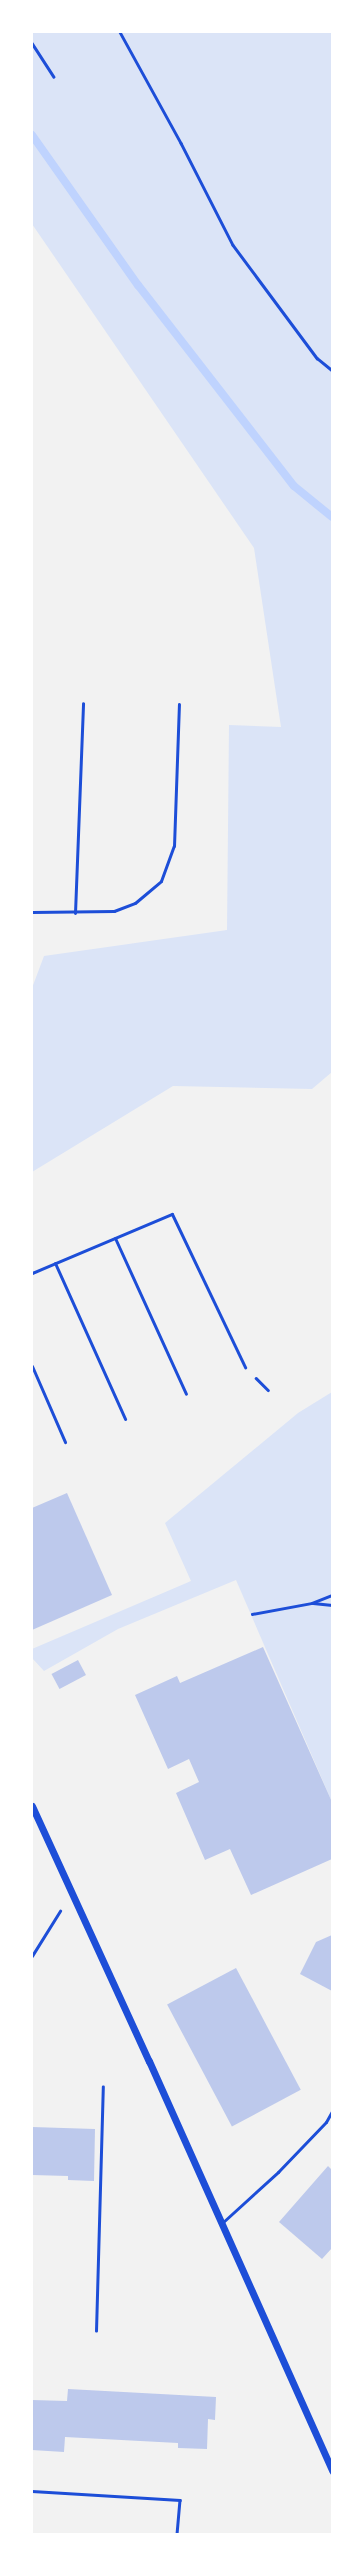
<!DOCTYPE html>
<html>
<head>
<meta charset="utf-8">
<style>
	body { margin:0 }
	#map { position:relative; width:364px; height:2566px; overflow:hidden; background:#f2f2f2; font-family:Lato,sans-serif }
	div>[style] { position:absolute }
	.green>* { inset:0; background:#dbe4f7 }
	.stream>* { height:8px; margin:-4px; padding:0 4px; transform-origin:4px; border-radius:4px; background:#bfd3fe }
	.building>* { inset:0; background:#bdc9ec; transform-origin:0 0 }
	.path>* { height:2.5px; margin:-1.25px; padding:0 1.25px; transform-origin:1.25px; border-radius:1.25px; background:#1d4ed8 }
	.service>* { height:3px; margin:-1.5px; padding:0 1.5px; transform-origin:1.5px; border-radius:1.5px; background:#1d4ed8 }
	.tertiary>* { height:7px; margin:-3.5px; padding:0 3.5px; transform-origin:3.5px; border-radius:3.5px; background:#1d4ed8 }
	span { translate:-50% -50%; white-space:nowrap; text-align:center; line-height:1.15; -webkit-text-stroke:4px #fff; paint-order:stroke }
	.frame { position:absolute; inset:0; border:33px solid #fff; pointer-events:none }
</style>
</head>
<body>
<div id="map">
	<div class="green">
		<i style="clip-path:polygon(32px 32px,332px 32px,332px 1072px,312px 1089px,173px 1086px,32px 1172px,32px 988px,44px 956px,227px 930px,229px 725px,281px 727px,254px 548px,32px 224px)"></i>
		<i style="clip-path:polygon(332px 1392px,332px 1802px,236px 1580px,118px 1629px,44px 1671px,32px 1658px,32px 1649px,191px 1581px,165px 1523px,298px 1413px)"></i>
	</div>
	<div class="stream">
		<i style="left:32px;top:135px;width:184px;rotate:54.8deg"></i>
		<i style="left:138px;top:285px;width:254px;rotate:52.2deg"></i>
		<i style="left:294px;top:486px;width:49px;rotate:39.2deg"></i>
	</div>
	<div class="building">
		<i style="clip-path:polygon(67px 1493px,112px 1595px,32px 1630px,32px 1508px)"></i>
		<i style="clip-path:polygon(263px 1647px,332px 1802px,332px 1859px,251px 1895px,230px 1849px,205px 1860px,176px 1793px,199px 1782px,189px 1759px,168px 1769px,135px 1695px,177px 1676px,180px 1683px)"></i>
		<i style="left:78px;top:1660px;width:17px;height:30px;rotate:62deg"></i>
		<i style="clip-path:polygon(332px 1935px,332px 1991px,300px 1974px,316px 1942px)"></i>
		<i style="left:236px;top:1968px;width:138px;height:78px;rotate:62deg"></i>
		<i style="clip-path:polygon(32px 2127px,95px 2129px,94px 2181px,68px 2180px,68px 2176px,32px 2175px)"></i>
		<i style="clip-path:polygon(328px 2166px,332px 2170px,332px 2248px,322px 2259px,279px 2222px)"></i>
		<i style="clip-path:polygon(68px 2389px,216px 2397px,215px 2420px,208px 2419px,207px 2449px,178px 2448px,178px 2443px,65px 2437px,64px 2452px,32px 2450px,32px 2400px,67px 2401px)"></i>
	</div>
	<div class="path">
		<i style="left:120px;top:32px;width:127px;rotate:61.2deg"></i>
		<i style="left:181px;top:143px;width:114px;rotate:63deg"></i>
		<i style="left:233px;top:245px;width:141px;rotate:53.4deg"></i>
		<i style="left:317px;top:358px;width:19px;rotate:39deg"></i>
		<i style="left:32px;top:43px;width:40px;rotate:57.1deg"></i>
		<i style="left:256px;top:1378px;width:17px;rotate:45deg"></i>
		<i style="left:313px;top:1603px;width:19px;rotate:6deg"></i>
		<i style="left:252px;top:1614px;width:61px;rotate:-10.4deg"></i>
		<i style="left:312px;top:1603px;width:22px;rotate:-22deg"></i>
		<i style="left:32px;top:1956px;width:53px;rotate:-58.1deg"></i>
		<i style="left:96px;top:2331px;width:244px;rotate:-88.4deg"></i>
		<i style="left:32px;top:2491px;width:148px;rotate:3.5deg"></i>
		<i style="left:180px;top:2500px;width:34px;rotate:95deg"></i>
	</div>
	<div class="service">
		<i style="left:32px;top:912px;width:82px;rotate:-0.7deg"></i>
		<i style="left:114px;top:911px;width:22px;rotate:-21deg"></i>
		<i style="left:135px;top:903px;width:34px;rotate:-40deg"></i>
		<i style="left:161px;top:881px;width:37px;rotate:-70deg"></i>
		<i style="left:174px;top:846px;width:142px;rotate:-88deg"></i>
		<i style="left:75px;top:913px;width:210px;rotate:-87.8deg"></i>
		<i style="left:115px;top:1238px;width:171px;rotate:65.5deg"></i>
		<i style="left:55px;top:1263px;width:171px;rotate:65.8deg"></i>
		<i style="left:32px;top:1273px;width:152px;rotate:-22.9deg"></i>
		<i style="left:172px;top:1214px;width:170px;rotate:64.5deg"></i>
		<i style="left:32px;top:1366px;width:83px;rotate:66.5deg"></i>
		<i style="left:222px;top:2223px;width:76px;rotate:-42.3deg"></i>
		<i style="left:278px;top:2172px;width:69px;rotate:-46.2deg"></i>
		<i style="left:326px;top:2122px;width:13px;rotate:-61deg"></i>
	</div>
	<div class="tertiary">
		<i style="left:32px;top:1806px;width:281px;rotate:65.4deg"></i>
		<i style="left:149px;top:2061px;width:449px;rotate:65.9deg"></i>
	</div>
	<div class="frame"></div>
</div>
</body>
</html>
